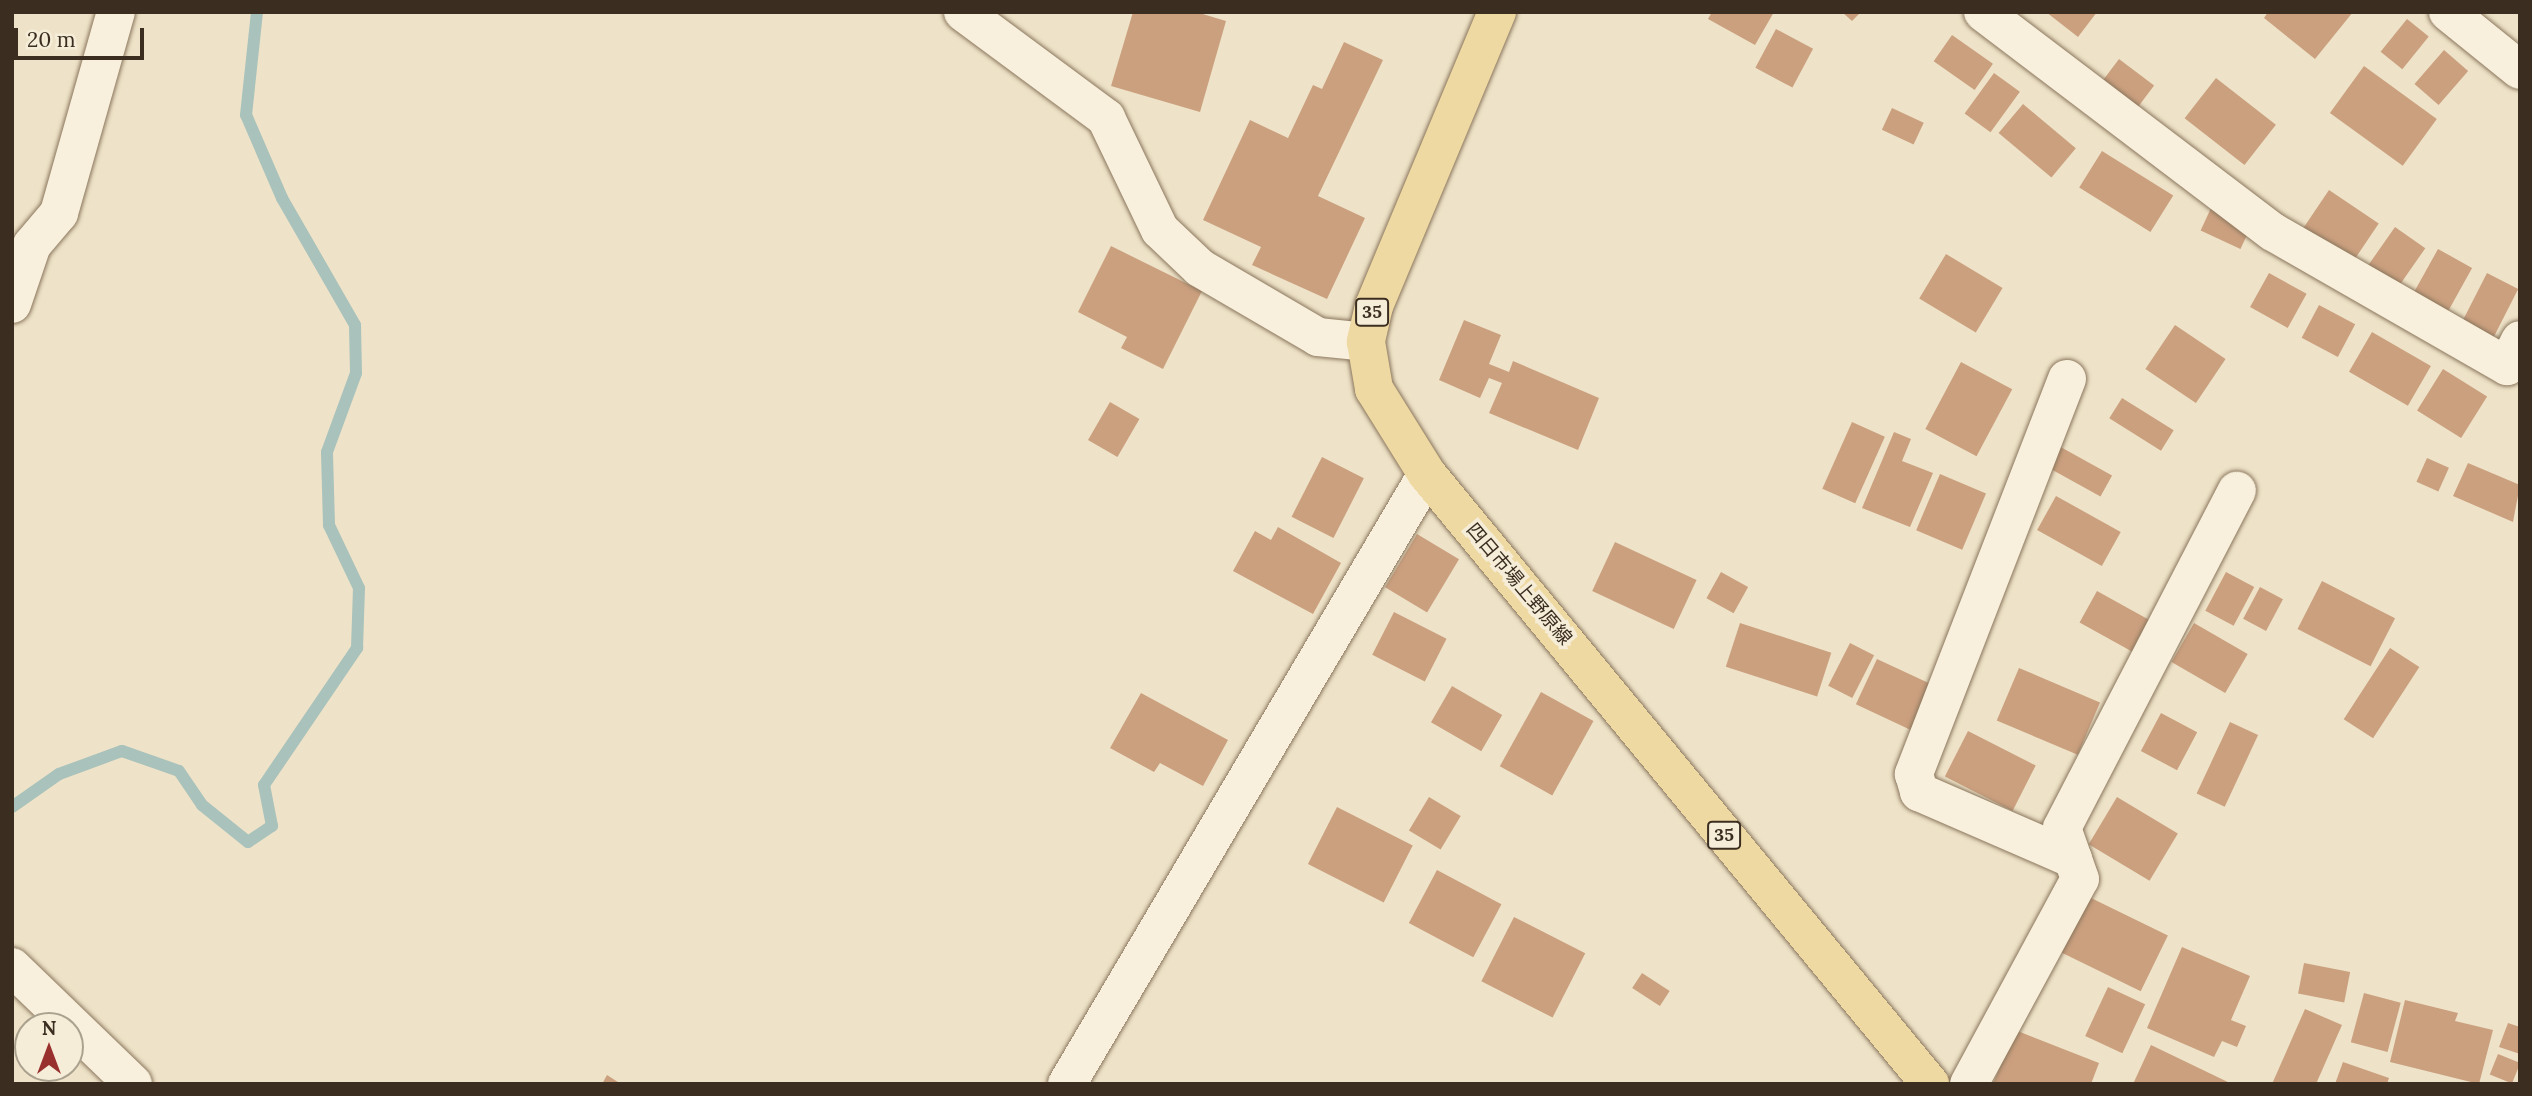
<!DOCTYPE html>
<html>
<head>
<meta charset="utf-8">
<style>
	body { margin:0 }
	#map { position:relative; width:2532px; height:1096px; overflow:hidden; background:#eee3c8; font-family:Lora,"Noto Sans JP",serif }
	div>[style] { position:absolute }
	.stream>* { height:12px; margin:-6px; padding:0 6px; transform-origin:6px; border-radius:6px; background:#a9c2bb }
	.building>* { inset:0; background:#cba07f; transform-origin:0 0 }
	.roads { filter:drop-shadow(0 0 2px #8a765d) drop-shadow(0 0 2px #8a765d) }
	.minor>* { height:38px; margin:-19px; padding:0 19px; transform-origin:19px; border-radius:19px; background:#f8f0dc }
	.major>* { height:38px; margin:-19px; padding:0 19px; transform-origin:19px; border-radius:19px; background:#efd9a2 }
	span { translate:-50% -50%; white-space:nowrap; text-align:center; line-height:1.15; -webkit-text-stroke:7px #f5edd8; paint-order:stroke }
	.shield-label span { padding:2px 5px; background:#f5edd8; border:2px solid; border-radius:5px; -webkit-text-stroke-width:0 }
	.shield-label { font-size:18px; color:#3b2e21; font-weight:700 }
	.street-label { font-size:19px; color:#3b2e21 }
	.frame { position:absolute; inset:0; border:14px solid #3b2e21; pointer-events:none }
	.north { position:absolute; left:14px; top:1012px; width:70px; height:70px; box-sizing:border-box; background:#f5edd8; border:2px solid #aba18f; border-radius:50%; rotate:0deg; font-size:19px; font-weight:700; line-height:28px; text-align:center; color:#3b2e21 }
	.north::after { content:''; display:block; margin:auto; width:24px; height:32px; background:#98302e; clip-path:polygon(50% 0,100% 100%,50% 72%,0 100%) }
	.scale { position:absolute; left:14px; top:28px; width:130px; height:32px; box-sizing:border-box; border:4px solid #3b2e21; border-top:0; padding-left:9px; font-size:21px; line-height:24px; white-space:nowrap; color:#3b2e21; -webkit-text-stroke:5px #f5edd8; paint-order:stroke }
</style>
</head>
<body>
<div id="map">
	<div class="stream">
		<i style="left:12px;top:807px;width:57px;rotate:-35.1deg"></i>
		<i style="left:59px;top:774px;width:67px;rotate:-20.1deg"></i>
		<i style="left:122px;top:751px;width:60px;rotate:19.3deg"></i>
		<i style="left:179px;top:771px;width:41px;rotate:55.9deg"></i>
		<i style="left:202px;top:805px;width:59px;rotate:38.8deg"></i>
		<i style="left:248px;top:842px;width:29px;rotate:-34deg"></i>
		<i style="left:272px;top:826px;width:42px;rotate:-101deg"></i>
		<i style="left:264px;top:785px;width:166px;rotate:-55.8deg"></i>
		<i style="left:357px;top:648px;width:60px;rotate:-88.1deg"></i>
		<i style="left:359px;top:588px;width:70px;rotate:-115.5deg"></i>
		<i style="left:329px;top:525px;width:73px;rotate:-91.6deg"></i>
		<i style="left:327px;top:452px;width:84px;rotate:-69.8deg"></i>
		<i style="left:356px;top:373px;width:48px;rotate:-91.2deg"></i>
		<i style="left:355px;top:325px;width:146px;rotate:-119.9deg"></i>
		<i style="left:282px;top:198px;width:90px;rotate:-113.4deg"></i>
		<i style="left:246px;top:115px;width:104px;rotate:-83.9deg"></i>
	</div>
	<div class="building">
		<i style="clip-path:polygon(1133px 12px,1196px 12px,1226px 21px,1200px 112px,1111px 86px)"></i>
		<i style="clip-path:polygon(1712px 12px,1774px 12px,1755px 45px,1708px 19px)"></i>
		<i style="clip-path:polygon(1842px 12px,1861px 12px,1852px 21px)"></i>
		<i style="clip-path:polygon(2046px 12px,2097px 12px,2078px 37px)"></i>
		<i style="clip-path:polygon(2268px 12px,2353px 12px,2315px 59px,2264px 18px)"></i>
		<i style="left:2407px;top:19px;width:28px;height:42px;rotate:39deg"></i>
		<i style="left:1776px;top:29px;width:42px;height:44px;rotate:28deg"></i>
		<i style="left:1952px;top:35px;width:50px;height:32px;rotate:35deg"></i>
		<i style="clip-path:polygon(1344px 42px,1383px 60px,1318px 196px,1365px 218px,1327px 299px,1252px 265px,1261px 247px,1203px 220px,1250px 120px,1288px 138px,1313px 85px,1322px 89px)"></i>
		<i style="left:2444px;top:50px;width:32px;height:45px;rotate:41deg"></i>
		<i style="left:2119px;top:59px;width:44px;height:42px;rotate:37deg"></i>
		<i style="left:2364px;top:66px;width:90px;height:58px;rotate:36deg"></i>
		<i style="left:1994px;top:73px;width:32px;height:50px;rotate:36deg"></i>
		<i style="left:2216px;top:78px;width:76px;height:51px;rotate:38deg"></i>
		<i style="left:2023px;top:104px;width:69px;height:38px;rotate:40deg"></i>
		<i style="left:1892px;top:108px;width:35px;height:24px;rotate:25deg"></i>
		<i style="left:2102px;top:151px;width:84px;height:43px;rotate:32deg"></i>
		<i style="left:2329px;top:190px;width:60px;height:60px;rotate:34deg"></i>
		<i style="left:2212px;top:206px;width:44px;height:27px;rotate:25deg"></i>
		<i style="left:2395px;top:227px;width:37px;height:53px;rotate:35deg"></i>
		<i style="clip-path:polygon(1111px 246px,1202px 291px,1163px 369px,1121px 348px,1127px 337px,1078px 312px)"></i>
		<i style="left:2438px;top:249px;width:39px;height:59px;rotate:29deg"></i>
		<i style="left:1946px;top:254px;width:66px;height:52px;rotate:31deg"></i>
		<i style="left:2269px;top:273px;width:43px;height:39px;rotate:29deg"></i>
		<i style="left:2487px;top:273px;width:35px;height:55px;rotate:27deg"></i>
		<i style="left:2319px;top:305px;width:41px;height:37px;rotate:28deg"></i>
		<i style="clip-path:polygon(1464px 320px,1501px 335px,1489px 364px,1509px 372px,1513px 361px,1599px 398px,1578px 450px,1489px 413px,1502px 383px,1489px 378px,1480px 398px,1439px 380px)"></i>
		<i style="left:2175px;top:325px;width:61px;height:53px;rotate:34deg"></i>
		<i style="left:2372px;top:332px;width:68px;height:46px;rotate:30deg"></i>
		<i style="left:1961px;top:362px;width:58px;height:76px;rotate:28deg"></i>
		<i style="left:2443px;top:369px;width:52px;height:49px;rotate:32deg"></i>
		<i style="left:2122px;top:398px;width:61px;height:24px;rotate:32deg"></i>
		<i style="left:1110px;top:402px;width:34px;height:44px;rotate:30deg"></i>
		<i style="left:1852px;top:422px;width:36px;height:73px;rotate:24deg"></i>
		<i style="clip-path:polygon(1894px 432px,1911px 439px,1902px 461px,1933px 473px,1910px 527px,1862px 508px)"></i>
		<i style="left:2057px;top:445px;width:63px;height:24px;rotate:29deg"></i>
		<i style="left:1322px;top:457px;width:47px;height:67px;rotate:27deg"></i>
		<i style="left:2427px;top:458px;width:24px;height:26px;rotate:24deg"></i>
		<i style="clip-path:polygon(2468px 463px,2520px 485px,2513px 522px,2453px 496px)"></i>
		<i style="left:1940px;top:474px;width:50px;height:61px;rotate:23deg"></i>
		<i style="left:2056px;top:496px;width:74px;height:39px;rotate:29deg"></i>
		<i style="clip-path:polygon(1278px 527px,1341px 563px,1313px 614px,1233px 571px,1255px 531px,1271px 540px)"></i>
		<i style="left:1417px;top:534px;width:49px;height:62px;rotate:31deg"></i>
		<i style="left:1615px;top:542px;width:90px;height:54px;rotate:25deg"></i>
		<i style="left:1721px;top:572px;width:31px;height:30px;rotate:29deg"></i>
		<i style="left:2226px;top:572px;width:32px;height:44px;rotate:28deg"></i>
		<i style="left:2322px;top:581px;width:82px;height:54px;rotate:27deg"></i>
		<i style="left:2260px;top:587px;width:26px;height:36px;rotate:28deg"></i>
		<i style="left:2097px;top:591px;width:63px;height:36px;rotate:29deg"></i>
		<i style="left:1394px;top:612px;width:59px;height:48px;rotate:27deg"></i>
		<i style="left:1740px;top:623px;width:96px;height:46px;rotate:18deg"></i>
		<i style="left:2194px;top:623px;width:62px;height:45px;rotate:30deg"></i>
		<i style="left:1850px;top:643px;width:27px;height:48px;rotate:27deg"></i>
		<i style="left:2390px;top:648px;width:35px;height:85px;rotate:33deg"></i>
		<i style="left:1877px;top:659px;width:70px;height:50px;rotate:25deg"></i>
		<i style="left:2019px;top:668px;width:88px;height:57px;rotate:23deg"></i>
		<i style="left:1452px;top:686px;width:58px;height:42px;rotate:30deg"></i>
		<i style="left:1541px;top:692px;width:60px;height:85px;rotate:29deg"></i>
		<i style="clip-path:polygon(1141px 693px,1228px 740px,1203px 786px,1160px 763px,1154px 772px,1110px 748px)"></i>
		<i style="left:2161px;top:713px;width:41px;height:43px;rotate:28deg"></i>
		<i style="left:2230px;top:722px;width:31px;height:79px;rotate:25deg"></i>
		<i style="left:1968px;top:731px;width:76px;height:51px;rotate:27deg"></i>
		<i style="left:1429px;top:797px;width:37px;height:39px;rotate:31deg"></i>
		<i style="left:2117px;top:797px;width:71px;height:55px;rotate:31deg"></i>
		<i style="left:1337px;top:807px;width:85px;height:64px;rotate:27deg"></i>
		<i style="left:1437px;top:870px;width:73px;height:60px;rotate:28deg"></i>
		<i style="left:2087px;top:896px;width:90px;height:62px;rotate:26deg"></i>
		<i style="left:1514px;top:917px;width:80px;height:72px;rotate:27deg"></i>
		<i style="clip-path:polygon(2182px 947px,2250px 976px,2231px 1020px,2246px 1026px,2237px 1047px,2222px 1041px,2214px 1057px,2147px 1028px)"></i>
		<i style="left:2304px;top:963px;width:47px;height:31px;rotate:11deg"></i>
		<i style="left:1642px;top:973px;width:33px;height:18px;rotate:33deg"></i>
		<i style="left:2108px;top:987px;width:41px;height:54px;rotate:25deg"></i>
		<i style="left:2364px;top:993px;width:38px;height:51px;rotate:15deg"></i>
		<i style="clip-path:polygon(2405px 1000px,2458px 1013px,2455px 1021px,2493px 1030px,2479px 1084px,2390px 1062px)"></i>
		<i style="clip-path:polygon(2305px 1009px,2342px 1025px,2316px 1084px,2272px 1084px)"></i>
		<i style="clip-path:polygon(2508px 1023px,2520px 1027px,2520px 1054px,2499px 1047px)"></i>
		<i style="clip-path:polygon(2015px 1030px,2099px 1063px,2091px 1084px,1993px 1084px)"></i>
		<i style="clip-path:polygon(2151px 1045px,2232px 1084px,2133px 1084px)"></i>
		<i style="left:2498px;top:1054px;width:24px;height:22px;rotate:22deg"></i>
		<i style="clip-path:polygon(2343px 1062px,2389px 1078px,2387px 1084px,2335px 1084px)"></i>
		<i style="clip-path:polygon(607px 1075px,621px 1084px,602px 1084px)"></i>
	</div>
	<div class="roads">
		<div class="minor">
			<i style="left:963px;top:12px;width:178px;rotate:36.5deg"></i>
			<i style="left:1106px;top:118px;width:124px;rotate:64.3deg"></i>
			<i style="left:1160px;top:230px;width:55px;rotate:43.5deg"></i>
			<i style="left:1200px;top:268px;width:137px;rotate:30.3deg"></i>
			<i style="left:1318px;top:337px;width:48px;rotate:5.9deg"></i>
			<i style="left:1983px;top:12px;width:364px;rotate:37.2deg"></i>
			<i style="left:2273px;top:232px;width:270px;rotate:29.8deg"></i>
			<i style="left:2507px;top:366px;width:29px;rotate:-63deg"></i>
			<i style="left:2448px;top:12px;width:92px;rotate:38.9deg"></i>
			<i style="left:12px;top:304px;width:62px;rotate:-71.3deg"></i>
			<i style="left:32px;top:245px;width:42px;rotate:-49.8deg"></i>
			<i style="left:59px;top:213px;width:209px;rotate:-74.2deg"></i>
			<i style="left:2067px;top:379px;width:424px;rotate:111.2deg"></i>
			<i style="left:1914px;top:774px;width:19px;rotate:74deg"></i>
			<i style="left:1919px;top:792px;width:168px;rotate:23.5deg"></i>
			<i style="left:12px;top:967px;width:168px;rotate:44deg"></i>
			<i style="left:1067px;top:1084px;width:708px;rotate:-59.45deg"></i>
			<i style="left:1969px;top:1084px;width:233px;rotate:-61.6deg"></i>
			<i style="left:2080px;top:879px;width:54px;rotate:-109.4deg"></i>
			<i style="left:2062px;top:828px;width:380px;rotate:-62.6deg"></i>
		</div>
		<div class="major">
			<i style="left:1497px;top:12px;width:319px;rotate:112.7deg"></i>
			<i style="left:1374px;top:306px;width:37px;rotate:103deg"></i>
			<i style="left:1366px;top:342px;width:48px;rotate:80.3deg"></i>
			<i style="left:1374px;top:389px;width:100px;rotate:58.1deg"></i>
			<i style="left:1427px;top:474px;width:791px;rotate:50.49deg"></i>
		</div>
	</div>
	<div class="shield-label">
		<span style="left:1372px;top:312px">35</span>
		<span style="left:1724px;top:835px">35</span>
	</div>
	<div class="street-label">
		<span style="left:1519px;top:584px;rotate:50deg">四日市場上野原線</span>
	</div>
	<div class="frame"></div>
	<div class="north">N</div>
	<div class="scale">20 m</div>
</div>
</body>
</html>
